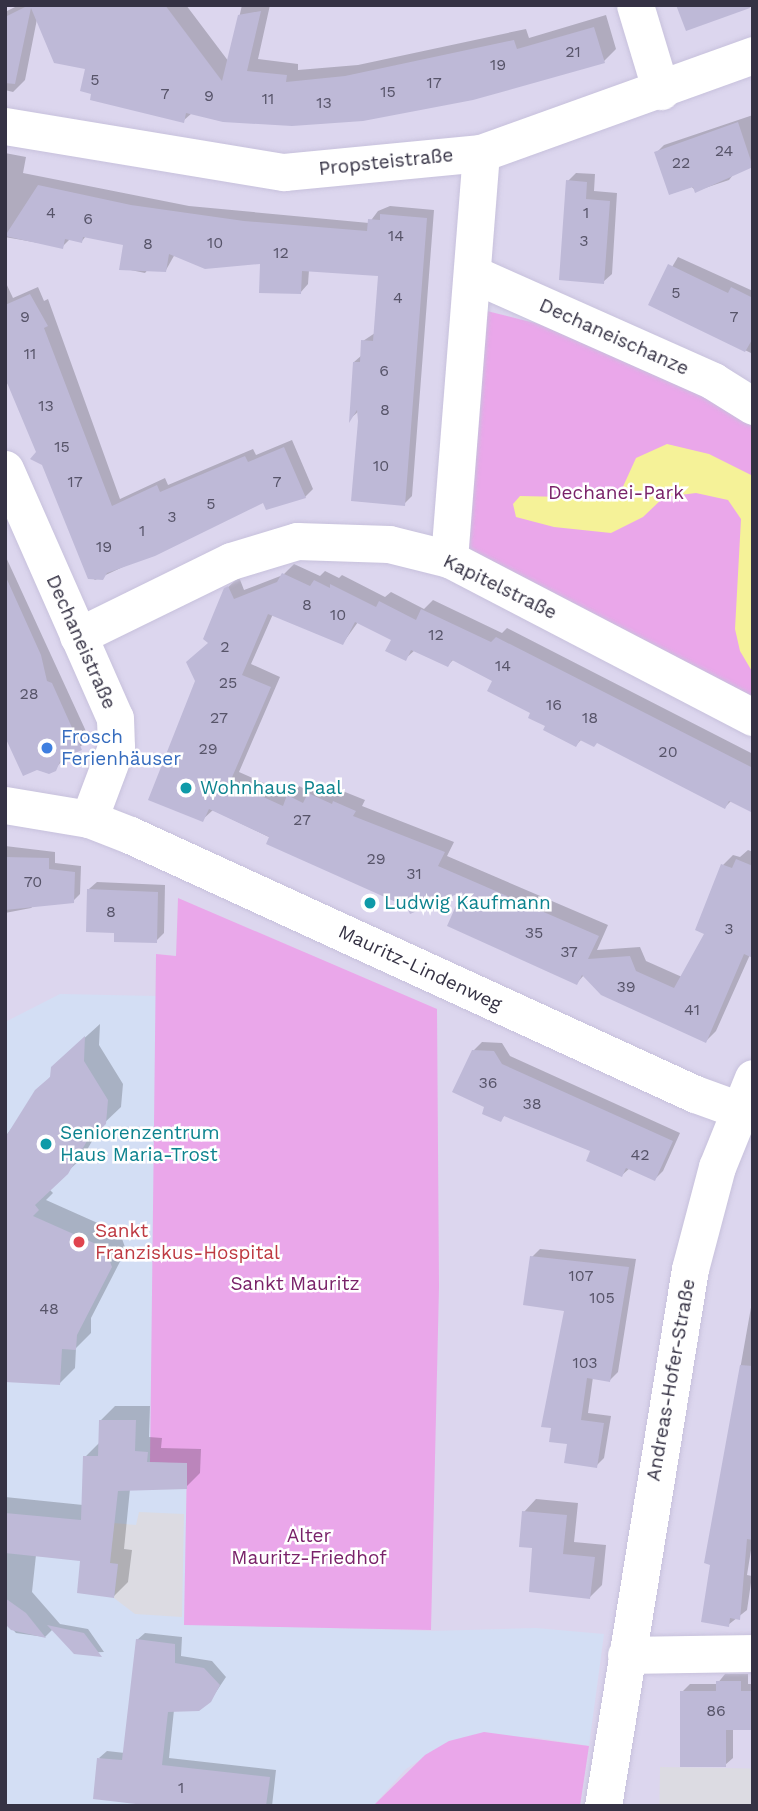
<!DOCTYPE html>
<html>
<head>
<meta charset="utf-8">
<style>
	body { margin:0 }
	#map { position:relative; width:758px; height:1811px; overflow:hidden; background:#e6e2f2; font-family:"Work Sans",sans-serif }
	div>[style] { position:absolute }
	.residential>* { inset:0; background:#dcd6ee; transform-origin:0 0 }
	.medical>* { inset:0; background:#d3def4 }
	.green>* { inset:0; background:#eaa7ea }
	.parking>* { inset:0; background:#dcdbe2; transform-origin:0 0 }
	.water>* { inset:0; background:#f5f298 }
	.shadow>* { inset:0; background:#0003 }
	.building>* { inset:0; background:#beb9d7 }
	.roads { filter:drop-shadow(0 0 2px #c7c1dc) drop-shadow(0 0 2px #c7c1dc) }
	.minor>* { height:37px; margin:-18.5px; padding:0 18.5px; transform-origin:18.5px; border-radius:18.5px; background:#fff }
	.dots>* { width:19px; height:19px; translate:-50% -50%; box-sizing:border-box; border:4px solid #fff; border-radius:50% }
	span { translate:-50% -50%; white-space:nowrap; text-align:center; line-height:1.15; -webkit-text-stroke:5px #fff; paint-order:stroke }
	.number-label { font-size:16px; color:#575469 }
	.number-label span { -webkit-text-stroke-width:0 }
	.street-label { font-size:19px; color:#353244 }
	.park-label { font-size:19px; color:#792269 }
	.shop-label { font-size:19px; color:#366cbe }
	.left { translate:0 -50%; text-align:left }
	.culture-label { font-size:19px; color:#0d838f }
	.health-label { font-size:19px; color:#be3a42 }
	.frame { position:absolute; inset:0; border:7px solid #353244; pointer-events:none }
</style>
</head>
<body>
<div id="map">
	<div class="residential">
		<i style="left:5px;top:5px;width:748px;height:1801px"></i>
	</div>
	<div class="medical">
		<i style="clip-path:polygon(60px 994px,157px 996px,187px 1463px,184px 1624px,431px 1631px,536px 1628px,604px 1634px,589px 1746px,534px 1737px,449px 1741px,406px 1769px,373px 1806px,5px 1806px,5px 1022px)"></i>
	</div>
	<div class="green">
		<i style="clip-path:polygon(483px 310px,575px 333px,753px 420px,753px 711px,458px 548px)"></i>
		<i style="clip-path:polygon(178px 898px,437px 1009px,439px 1287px,431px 1630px,184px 1625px,187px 1464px,150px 1462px,156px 954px,176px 956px)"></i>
		<i style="clip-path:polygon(484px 1732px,589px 1746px,580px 1806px,373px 1806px,425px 1755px,449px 1741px)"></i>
	</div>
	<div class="parking">
		<i style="clip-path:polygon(139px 1512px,184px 1514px,182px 1617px,135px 1614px,114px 1598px,118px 1564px,110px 1563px,114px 1523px,136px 1525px)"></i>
		<i style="left:660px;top:1767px;width:93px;height:39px;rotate:1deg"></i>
	</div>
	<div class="water">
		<i style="clip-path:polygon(667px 444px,709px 454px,753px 476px,753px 673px,740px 651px,735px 629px,741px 519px,728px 500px,696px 493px,664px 497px,643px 517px,611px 533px,554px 527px,516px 517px,513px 504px,520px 496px,611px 498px,621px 491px,636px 458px)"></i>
	</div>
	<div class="shadow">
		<i style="clip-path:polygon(19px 5px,186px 5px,229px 62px,242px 5px,270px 5px,258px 59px,298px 64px,298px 70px,358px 65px,526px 29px,529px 38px,606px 15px,616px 49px,604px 61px,192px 113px,183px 121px,87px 68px,37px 19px,25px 80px,13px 92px,5px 90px,5px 12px)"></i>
		<i style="clip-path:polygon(753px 115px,753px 165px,737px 170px,729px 180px,696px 191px,656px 153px,664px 145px)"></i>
		<i style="clip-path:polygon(5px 153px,26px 157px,23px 173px,189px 206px,369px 223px,378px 211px,390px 206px,434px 210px,412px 496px,404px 504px,359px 411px,351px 418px,354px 362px,362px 355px,363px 341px,375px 333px,380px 275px,309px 270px,308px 284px,300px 293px,261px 262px,175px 254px,166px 270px,149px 268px,145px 273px,121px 268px,125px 244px,86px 236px,82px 241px,70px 239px,62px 247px,5px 237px)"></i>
		<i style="clip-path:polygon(576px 173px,595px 174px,594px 191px,617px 193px,612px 274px,603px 282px,568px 181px)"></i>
		<i style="clip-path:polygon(678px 257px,753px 291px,753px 354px,650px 304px)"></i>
		<i style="clip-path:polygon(5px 281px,13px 298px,38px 287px,44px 301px,48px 299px,120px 499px,165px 478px,168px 485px,253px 449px,256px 455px,292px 440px,313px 489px,305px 497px,264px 501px,95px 580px,85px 571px,87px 565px,9px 383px,5px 384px)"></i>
		<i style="clip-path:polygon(5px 555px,90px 740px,67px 755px,55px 769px,5px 734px)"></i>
		<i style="clip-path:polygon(294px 564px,320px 576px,325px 571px,339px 578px,342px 575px,385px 597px,391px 592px,424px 609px,433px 600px,502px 633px,507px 628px,753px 754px,753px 811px,732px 800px,725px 807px,598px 742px,582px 739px,576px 745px,495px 680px,454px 659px,448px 665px,415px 650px,405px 659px,393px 639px,358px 622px,343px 643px,273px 614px,251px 664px,280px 677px,239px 772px,291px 795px,299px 786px,311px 792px,319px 784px,345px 792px,365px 800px,362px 806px,454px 842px,447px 856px,608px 925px,597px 950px,640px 947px,646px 961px,682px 977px,706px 933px,697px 929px,723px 865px,733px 855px,740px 857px,748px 850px,753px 852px,753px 948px,716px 1031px,706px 1041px,584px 975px,577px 983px,466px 889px,409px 905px,213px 810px,202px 820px,210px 642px,226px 589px,239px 577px,244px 590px,283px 575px)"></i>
		<i style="clip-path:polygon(5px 846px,55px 852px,55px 863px,81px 866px,80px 894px,73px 901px,39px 901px,31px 908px,5px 913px)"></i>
		<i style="clip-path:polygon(97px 882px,165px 885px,164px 933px,156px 941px,116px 931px,89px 889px)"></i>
		<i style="clip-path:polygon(100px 1024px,99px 1045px,123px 1084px,121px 1107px,100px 1127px,83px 1157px,49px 1189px,53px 1193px,46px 1200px,120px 1233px,126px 1250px,91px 1318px,91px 1333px,76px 1348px,75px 1368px,59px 1384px,5px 1381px,5px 1137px,69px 1052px)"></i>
		<i style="clip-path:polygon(482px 1042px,502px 1043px,510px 1056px,680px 1133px,663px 1171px,655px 1179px,630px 1168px,622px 1175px,593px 1150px,505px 1115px,500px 1120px,487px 1107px,473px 1051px)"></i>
		<i style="clip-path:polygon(540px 1249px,636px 1259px,618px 1372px,610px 1380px,593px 1377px,588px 1413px,611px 1416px,604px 1458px,596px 1466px,569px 1443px,566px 1310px,532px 1257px)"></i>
		<i style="clip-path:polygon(753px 1296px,753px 1538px,747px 1575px,752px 1576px,747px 1610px,728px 1625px,711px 1563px,706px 1562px)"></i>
		<i style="clip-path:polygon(115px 1406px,150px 1406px,149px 1437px,162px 1438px,161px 1448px,201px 1449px,200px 1473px,186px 1487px,130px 1489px,124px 1549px,132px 1550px,128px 1582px,114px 1596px,82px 1559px,36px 1555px,32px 1592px,60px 1624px,88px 1629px,104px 1652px,75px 1653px,53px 1629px,45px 1637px,16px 1633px,5px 1621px,5px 1497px,83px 1505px,85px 1457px,100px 1442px,100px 1421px)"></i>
		<i style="clip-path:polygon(536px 1499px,578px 1503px,574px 1542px,606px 1545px,602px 1585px,589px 1598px,534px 1547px,524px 1512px)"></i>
		<i style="clip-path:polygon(145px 1633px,182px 1637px,181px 1656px,212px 1661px,226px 1677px,210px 1701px,174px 1710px,169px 1758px,276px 1770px,272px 1806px,170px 1806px,99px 1758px,107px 1751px,125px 1753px,137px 1640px)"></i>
		<i style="clip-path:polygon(725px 1674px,748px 1674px,748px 1684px,753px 1684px,753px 1728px,733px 1728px,733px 1758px,725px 1765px,682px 1692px,690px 1684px,717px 1684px)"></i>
	</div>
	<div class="building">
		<i style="clip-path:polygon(29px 5px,165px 5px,222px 81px,238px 15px,261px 11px,247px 71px,287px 75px,286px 82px,345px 76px,514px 40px,517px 49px,594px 27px,605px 63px,473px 100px,363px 121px,292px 126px,223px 122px,186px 113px,184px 123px,90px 100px,91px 94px,80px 91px,85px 69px,54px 63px,31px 8px,15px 84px,5px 83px,5px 17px)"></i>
		<i style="clip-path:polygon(676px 5px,749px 5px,750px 8px,686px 31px)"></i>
		<i style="clip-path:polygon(738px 122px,753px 167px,695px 193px,693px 187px,669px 195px,654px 152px)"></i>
		<i style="clip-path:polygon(566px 180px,587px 182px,586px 199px,610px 201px,604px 284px,559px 280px)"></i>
		<i style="clip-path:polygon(38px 185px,131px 205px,244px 221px,367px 231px,368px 219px,380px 220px,380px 214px,427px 218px,405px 506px,351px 501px,358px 421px,357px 410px,349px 423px,353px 362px,360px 362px,361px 340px,373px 341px,378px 276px,302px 271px,301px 294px,259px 293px,260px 264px,205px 269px,169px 254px,166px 272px,119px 270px,123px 245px,83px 237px,82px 243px,65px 239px,63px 249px,5px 236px)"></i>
		<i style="clip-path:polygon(668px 264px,728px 293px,731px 287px,753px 298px,753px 338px,745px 352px,648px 305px)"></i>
		<i style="clip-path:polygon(30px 294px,48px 326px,44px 328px,112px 506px,157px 485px,160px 492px,245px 456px,248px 462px,284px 447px,306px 498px,266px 510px,263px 503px,155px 556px,107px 573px,103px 580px,88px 579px,42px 465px,30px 459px,36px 452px,5px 378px,5px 305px)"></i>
		<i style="clip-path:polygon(282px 573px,310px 586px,314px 580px,330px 588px,330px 584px,376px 607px,379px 601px,416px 620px,421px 609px,491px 642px,496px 637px,753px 768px,753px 813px,729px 801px,725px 809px,597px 743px,594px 747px,580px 740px,576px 747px,543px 730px,545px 726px,528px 718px,530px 713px,487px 691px,492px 681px,452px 660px,448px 667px,411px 650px,406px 661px,385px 651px,391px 640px,355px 622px,343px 645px,268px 614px,242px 675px,271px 687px,230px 782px,283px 806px,287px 795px,303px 803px,308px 793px,332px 804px,333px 801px,356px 811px,353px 816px,445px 852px,438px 866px,599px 936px,588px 959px,630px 956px,636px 971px,674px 988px,704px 934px,695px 930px,721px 864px,732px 868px,736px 859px,753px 866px,753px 958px,744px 954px,706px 1043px,601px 995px,582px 975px,577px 985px,447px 926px,462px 892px,410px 914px,407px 907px,266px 844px,269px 837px,209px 809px,203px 822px,148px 800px,195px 681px,186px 662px,208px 643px,203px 639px,224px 588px,228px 586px,234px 599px,277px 582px)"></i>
		<i style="clip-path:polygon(5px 575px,41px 655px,47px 681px,52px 683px,82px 750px,61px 759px,56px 771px,49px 774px,37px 770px,23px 776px,5px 737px)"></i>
		<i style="clip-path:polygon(5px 857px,49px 858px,49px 869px,75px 872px,74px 903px,5px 910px)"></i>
		<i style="clip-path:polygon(87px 889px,158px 892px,157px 943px,114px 942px,114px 933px,86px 932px)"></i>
		<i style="clip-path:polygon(85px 1036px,84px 1061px,108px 1100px,106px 1124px,87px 1141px,68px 1174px,35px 1205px,39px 1210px,33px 1216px,105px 1248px,112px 1267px,77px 1335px,76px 1350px,62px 1349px,60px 1385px,5px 1382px,5px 1138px,35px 1090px,50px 1077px,51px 1067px)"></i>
		<i style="clip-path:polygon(472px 1050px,494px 1051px,502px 1064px,673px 1141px,655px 1181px,626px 1168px,622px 1177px,586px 1161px,590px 1151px,504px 1116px,501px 1122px,482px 1114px,484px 1107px,452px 1092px)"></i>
		<i style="clip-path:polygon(530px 1256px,629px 1267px,610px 1382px,587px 1378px,581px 1420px,604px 1423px,597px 1468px,564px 1463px,567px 1444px,549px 1442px,551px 1428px,541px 1427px,564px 1311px,523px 1305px)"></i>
		<i style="clip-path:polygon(740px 1365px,753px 1366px,753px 1540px,747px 1539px,740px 1620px,730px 1618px,729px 1627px,701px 1622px,710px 1565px,704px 1563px)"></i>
		<i style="clip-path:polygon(99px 1420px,136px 1420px,135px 1451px,148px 1452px,147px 1462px,187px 1463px,187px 1489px,118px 1491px,110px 1563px,118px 1564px,114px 1598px,77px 1593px,80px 1561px,5px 1553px,5px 1513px,81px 1520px,83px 1456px,98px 1456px)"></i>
		<i style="clip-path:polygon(522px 1511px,567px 1515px,563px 1554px,595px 1557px,590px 1599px,529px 1592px,532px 1548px,519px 1547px)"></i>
		<i style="clip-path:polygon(5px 1598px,26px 1613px,46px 1638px,11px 1630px,5px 1624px)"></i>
		<i style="clip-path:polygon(47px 1625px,84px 1633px,102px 1657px,74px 1654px)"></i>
		<i style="clip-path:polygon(136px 1639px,175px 1644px,175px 1663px,204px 1668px,220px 1685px,211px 1702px,199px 1711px,168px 1712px,162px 1765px,270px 1777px,266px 1806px,153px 1806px,93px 1799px,97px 1758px,122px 1760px)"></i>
		<i style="clip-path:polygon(716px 1681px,741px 1681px,741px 1691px,753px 1691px,753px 1730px,726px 1730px,726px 1767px,680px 1767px,680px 1691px,716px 1691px)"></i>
	</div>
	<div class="roads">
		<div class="minor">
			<i style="left:635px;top:5px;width:90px;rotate:73.2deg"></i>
			<i style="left:5px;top:126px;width:283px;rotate:9.4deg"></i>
			<i style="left:284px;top:172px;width:198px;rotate:-5.5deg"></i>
			<i style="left:481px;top:153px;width:289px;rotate:-19.8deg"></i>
			<i style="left:473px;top:274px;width:263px;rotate:24deg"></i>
			<i style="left:713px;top:381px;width:47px;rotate:32deg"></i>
			<i style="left:5px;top:469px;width:272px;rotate:66.2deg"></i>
			<i style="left:115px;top:718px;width:29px;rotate:88deg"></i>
			<i style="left:116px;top:747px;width:77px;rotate:110.6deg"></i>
			<i style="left:449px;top:559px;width:407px;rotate:-85.5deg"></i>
			<i style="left:78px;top:636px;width:170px;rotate:-26.1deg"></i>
			<i style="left:231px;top:561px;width:69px;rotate:-16.9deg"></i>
			<i style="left:297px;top:541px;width:92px;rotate:1.9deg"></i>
			<i style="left:389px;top:544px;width:62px;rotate:14deg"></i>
			<i style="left:449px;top:559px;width:343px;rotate:27.5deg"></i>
			<i style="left:5px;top:805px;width:85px;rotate:9.5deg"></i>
			<i style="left:89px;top:819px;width:44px;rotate:21.3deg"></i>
			<i style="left:130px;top:835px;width:622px;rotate:24.63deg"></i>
			<i style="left:695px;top:1094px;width:62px;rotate:19.9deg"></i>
			<i style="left:626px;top:1655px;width:127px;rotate:-0.9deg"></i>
			<i style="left:603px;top:1806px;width:544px;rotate:-80.8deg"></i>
			<i style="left:690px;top:1269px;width:106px;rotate:-75.2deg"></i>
			<i style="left:717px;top:1167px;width:96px;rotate:-68deg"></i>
		</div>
	</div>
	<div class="dots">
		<i style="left:47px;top:748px;background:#3f7fe0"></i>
		<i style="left:186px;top:788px;background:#0f9aa8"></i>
		<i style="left:370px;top:903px;background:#0f9aa8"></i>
		<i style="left:46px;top:1144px;background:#0f9aa8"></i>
		<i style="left:79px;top:1242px;background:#e0444e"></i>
	</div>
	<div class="number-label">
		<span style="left:573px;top:52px">21</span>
		<span style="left:498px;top:65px">19</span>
		<span style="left:95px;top:80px">5</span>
		<span style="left:434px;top:83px">17</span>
		<span style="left:388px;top:92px">15</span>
		<span style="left:165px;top:94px">7</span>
		<span style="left:209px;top:96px">9</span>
		<span style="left:268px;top:99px">11</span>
		<span style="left:324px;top:103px">13</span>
		<span style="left:724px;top:151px">24</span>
		<span style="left:681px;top:163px">22</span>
		<span style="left:51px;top:213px">4</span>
		<span style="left:586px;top:213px">1</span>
		<span style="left:88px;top:219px">6</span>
		<span style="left:396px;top:236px">14</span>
		<span style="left:584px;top:241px">3</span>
		<span style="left:215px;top:243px">10</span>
		<span style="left:148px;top:244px">8</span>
		<span style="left:281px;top:253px">12</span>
		<span style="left:676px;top:293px">5</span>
		<span style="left:398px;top:298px">4</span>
		<span style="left:25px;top:317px">9</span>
		<span style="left:734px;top:317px">7</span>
		<span style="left:30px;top:354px">11</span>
		<span style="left:384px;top:371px">6</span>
		<span style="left:46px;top:406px">13</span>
		<span style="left:385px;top:410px">8</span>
		<span style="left:62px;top:447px">15</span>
		<span style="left:381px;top:466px">10</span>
		<span style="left:75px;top:482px">17</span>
		<span style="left:277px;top:482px">7</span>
		<span style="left:211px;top:504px">5</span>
		<span style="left:172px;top:517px">3</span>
		<span style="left:142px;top:531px">1</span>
		<span style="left:104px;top:547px">19</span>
		<span style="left:307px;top:605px">8</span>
		<span style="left:338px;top:615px">10</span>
		<span style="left:436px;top:635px">12</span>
		<span style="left:225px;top:647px">2</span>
		<span style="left:503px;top:666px">14</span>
		<span style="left:228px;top:683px">25</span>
		<span style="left:29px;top:694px">28</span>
		<span style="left:554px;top:705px">16</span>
		<span style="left:219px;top:718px">27</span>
		<span style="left:590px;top:718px">18</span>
		<span style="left:208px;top:749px">29</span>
		<span style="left:668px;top:752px">20</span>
		<span style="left:302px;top:820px">27</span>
		<span style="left:376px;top:859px">29</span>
		<span style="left:414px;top:874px">31</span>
		<span style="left:33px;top:882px">70</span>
		<span style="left:111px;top:912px">8</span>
		<span style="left:729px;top:929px">3</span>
		<span style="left:534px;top:933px">35</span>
		<span style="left:569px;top:952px">37</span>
		<span style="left:626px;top:987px">39</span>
		<span style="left:692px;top:1010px">41</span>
		<span style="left:488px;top:1083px">36</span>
		<span style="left:532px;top:1104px">38</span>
		<span style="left:640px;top:1155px">42</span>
		<span style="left:581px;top:1276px">107</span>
		<span style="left:602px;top:1298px">105</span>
		<span style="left:49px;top:1309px">48</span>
		<span style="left:585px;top:1363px">103</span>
		<span style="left:716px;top:1711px">86</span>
		<span style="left:181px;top:1788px">1</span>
	</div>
	<div class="street-label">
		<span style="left:386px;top:162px;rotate:-6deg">Propsteistraße</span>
		<span style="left:614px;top:337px;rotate:24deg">Dechaneischanze</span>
		<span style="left:500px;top:587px;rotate:26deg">Kapitelstraße</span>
		<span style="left:81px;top:642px;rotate:66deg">Dechaneistraße</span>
		<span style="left:420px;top:968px;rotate:25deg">Mauritz-Lindenweg</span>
		<span style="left:671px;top:1380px;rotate:-80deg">Andreas-Hofer-Straße</span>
	</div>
	<div class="park-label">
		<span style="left:616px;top:493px">Dechanei-Park</span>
		<span style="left:295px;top:1284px">Sankt Mauritz</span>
		<span style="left:309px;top:1547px">Alter<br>Mauritz-Friedhof</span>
	</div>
	<div class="shop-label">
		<span class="left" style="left:61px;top:748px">Frosch<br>Ferienhäuser</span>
	</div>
	<div class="culture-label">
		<span class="left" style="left:200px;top:788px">Wohnhaus Paal</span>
		<span class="left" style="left:384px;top:903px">Ludwig Kaufmann</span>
		<span class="left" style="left:60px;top:1144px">Seniorenzentrum<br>Haus Maria-Trost</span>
	</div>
	<div class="health-label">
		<span class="left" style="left:95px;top:1242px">Sankt<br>Franziskus-Hospital</span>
	</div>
	<div class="frame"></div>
</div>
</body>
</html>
